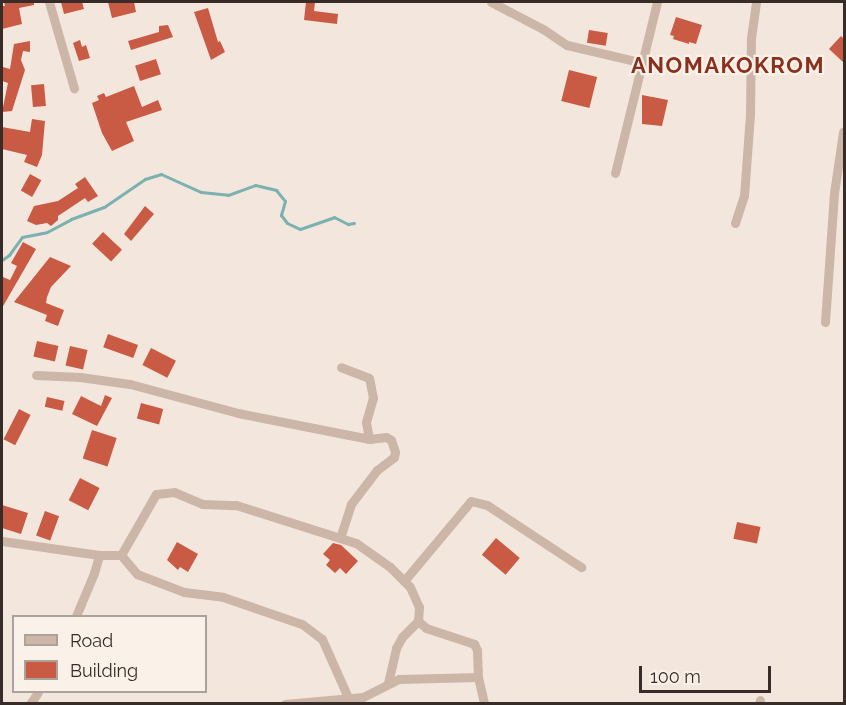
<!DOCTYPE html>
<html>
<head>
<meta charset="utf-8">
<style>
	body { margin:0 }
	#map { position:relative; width:846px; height:705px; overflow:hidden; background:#f3e7dd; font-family:Raleway,sans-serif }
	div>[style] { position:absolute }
	.stream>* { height:3px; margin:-1.5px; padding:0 1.5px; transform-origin:1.5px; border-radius:1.5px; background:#7bb1af }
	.building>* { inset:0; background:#c95a44; transform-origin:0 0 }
	.minor>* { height:9px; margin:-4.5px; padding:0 4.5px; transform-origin:4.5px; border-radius:4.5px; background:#ccb6a8 }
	span { translate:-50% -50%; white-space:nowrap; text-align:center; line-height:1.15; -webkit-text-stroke:4.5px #faf1e9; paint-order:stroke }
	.district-label { font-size:22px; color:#8a301f; font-weight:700; letter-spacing:1.5px }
	.frame { position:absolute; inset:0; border:3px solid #382c28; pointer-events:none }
	.legend { position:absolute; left:12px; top:615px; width:195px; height:78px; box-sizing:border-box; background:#faf1e9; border:2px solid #aca29c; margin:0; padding:8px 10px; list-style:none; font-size:18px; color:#382c28 }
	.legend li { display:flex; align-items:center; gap:12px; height:30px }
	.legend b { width:30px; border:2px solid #aca29c }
	.scale { position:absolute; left:639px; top:666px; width:132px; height:27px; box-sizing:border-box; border:3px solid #382c28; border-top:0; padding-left:8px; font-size:18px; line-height:21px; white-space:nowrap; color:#382c28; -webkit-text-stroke:4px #faf1e9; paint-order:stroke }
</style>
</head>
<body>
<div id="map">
	<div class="stream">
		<i style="left:2px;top:260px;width:9px;rotate:-36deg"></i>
		<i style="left:9px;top:255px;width:22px;rotate:-54deg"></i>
		<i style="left:22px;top:237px;width:25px;rotate:-11deg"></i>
		<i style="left:47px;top:232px;width:27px;rotate:-28deg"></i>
		<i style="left:71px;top:219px;width:35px;rotate:-20deg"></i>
		<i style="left:104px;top:207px;width:50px;rotate:-34.3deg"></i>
		<i style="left:145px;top:179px;width:17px;rotate:-17deg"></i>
		<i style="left:161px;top:174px;width:44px;rotate:24.2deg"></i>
		<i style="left:201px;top:192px;width:27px;rotate:6deg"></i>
		<i style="left:228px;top:195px;width:29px;rotate:-20deg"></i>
		<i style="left:255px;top:185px;width:22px;rotate:13deg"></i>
		<i style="left:276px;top:190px;width:14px;rotate:51deg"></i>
		<i style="left:285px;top:201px;width:15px;rotate:106deg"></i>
		<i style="left:281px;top:215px;width:10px;rotate:53deg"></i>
		<i style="left:287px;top:223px;width:14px;rotate:25deg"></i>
		<i style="left:300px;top:229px;width:36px;rotate:-19deg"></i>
		<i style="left:334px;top:217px;width:16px;rotate:27deg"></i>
		<i style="left:348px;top:224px;width:6px;rotate:-9deg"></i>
	</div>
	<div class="building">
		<i style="clip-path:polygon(4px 2px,34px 2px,34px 5px,19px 8px,22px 24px,2px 29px,2px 6px,5px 6px)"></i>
		<i style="clip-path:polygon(61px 2px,82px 2px,84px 9px,64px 14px)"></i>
		<i style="clip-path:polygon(108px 2px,134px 2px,136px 12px,112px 18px)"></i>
		<i style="clip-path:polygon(306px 2px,315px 2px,314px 11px,338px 14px,337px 24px,304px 20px)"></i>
		<i style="clip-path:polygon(208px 8px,218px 42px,220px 41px,225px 52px,211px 60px,194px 12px)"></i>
		<i style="clip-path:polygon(676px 17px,702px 25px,696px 44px,689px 42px,689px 44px,673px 39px,674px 36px,670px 35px)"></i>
		<i style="clip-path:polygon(168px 25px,173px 37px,131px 50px,128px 41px,159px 32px,159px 26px)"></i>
		<i style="left:589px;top:30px;width:19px;height:13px;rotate:9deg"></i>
		<i style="clip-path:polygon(841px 36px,844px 39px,844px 63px,829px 49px)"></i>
		<i style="clip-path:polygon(80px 40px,82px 47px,86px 45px,90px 58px,79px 61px,73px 43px)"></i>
		<i style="clip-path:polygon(30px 41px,30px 52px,23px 51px,21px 60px,25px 70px,12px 111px,2px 112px,8px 83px,2px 81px,3px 67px,10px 69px,14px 44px)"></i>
		<i style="left:156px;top:59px;width:16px;height:22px;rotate:72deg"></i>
		<i style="left:569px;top:70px;width:29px;height:32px;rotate:14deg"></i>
		<i style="left:44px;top:84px;width:22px;height:13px;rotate:85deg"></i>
		<i style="clip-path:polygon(134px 86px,142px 107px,158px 100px,162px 110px,126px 122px,134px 141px,112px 151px,102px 133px,92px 103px,99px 100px,97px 96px,104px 93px,106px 97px)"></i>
		<i style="clip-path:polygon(642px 95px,668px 100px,662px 126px,642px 124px)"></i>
		<i style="clip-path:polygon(32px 119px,45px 121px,42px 155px,37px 167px,24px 162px,27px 155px,2px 149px,2px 127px,30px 132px)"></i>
		<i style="left:30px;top:174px;width:13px;height:19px;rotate:29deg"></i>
		<i style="clip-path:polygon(85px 177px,98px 196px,88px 202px,85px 198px,58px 216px,58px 220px,51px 226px,47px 223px,36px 225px,27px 221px,34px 206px,58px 201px,78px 188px,75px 184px)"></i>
		<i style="clip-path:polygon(145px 206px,154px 214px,131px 241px,124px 234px)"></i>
		<i style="left:103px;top:232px;width:26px;height:16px;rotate:43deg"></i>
		<i style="clip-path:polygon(23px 242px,36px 249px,2px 308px,3px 277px,10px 280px,17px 266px,11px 263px)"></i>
		<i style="clip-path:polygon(50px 257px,71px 266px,51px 287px,47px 297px,46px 303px,64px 310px,58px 326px,45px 321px,47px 315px,14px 302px)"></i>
		<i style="left:108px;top:334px;width:32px;height:14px;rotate:20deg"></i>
		<i style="left:37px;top:341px;width:22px;height:16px;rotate:13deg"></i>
		<i style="left:70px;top:346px;width:18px;height:20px;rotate:13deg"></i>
		<i style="left:151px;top:348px;width:28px;height:19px;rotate:27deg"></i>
		<i style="clip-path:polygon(105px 395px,112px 398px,97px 426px,72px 414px,81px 396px,101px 406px)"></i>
		<i style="left:47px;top:397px;width:18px;height:10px;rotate:13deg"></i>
		<i style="left:141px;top:403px;width:23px;height:16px;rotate:15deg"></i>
		<i style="left:19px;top:409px;width:13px;height:34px;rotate:27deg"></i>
		<i style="left:92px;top:430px;width:26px;height:30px;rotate:18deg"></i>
		<i style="left:80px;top:478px;width:22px;height:25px;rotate:27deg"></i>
		<i style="clip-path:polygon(2px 505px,28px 513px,21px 534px,2px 528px)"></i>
		<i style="left:45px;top:511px;width:15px;height:26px;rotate:20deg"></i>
		<i style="left:737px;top:522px;width:24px;height:17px;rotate:12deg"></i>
		<i style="left:496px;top:538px;width:31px;height:22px;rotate:40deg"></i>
		<i style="clip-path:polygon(177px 542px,198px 554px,188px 572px,180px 567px,178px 570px,167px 560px)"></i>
		<i style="clip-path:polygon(333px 543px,341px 545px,358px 561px,346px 574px,340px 568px,335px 573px,326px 565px,330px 560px,323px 554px)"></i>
	</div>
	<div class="minor">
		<i style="left:49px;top:2px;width:90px;rotate:73.8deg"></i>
		<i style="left:491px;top:2px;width:59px;rotate:27.4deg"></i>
		<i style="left:543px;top:29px;width:29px;rotate:34deg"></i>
		<i style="left:567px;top:45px;width:79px;rotate:13.2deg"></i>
		<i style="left:615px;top:173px;width:176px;rotate:-76.2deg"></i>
		<i style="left:735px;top:223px;width:28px;rotate:-72deg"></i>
		<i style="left:744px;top:196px;width:81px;rotate:-85.8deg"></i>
		<i style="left:750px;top:115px;width:77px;rotate:-89.3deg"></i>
		<i style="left:751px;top:38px;width:36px;rotate:-82deg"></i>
		<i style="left:825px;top:322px;width:129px;rotate:-86deg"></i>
		<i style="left:834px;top:193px;width:62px;rotate:-81.6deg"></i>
		<i style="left:36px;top:375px;width:44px;rotate:2.6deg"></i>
		<i style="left:80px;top:377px;width:50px;rotate:8deg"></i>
		<i style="left:130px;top:384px;width:112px;rotate:15deg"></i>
		<i style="left:238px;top:413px;width:134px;rotate:11.2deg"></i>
		<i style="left:340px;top:538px;width:36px;rotate:-72deg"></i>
		<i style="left:351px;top:504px;width:43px;rotate:-52.6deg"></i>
		<i style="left:377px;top:470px;width:21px;rotate:-37deg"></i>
		<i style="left:394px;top:457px;width:5px;rotate:-79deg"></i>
		<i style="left:395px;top:452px;width:13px;rotate:-108deg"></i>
		<i style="left:391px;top:440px;width:6px;rotate:-149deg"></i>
		<i style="left:386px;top:437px;width:17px;rotate:173deg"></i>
		<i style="left:369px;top:439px;width:17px;rotate:-100deg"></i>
		<i style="left:366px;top:422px;width:25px;rotate:-74deg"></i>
		<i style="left:373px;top:398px;width:20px;rotate:-101deg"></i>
		<i style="left:369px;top:378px;width:30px;rotate:-159deg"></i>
		<i style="left:2px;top:541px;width:98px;rotate:8.2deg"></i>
		<i style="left:99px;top:555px;width:22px"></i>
		<i style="left:121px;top:555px;width:70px;rotate:-60.2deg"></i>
		<i style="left:156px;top:494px;width:18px;rotate:-6deg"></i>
		<i style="left:174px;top:492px;width:30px;rotate:23deg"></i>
		<i style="left:202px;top:504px;width:34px;rotate:2deg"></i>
		<i style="left:236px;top:505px;width:126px;rotate:17.6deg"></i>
		<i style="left:356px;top:543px;width:42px;rotate:35.2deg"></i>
		<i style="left:390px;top:567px;width:28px;rotate:45deg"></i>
		<i style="left:410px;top:587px;width:22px;rotate:66deg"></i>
		<i style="left:419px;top:607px;width:14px;rotate:94deg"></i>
		<i style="left:418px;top:621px;width:11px;rotate:41deg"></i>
		<i style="left:426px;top:628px;width:51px;rotate:18.4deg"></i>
		<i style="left:474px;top:644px;width:7px;rotate:63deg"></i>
		<i style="left:477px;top:650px;width:27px;rotate:88deg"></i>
		<i style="left:478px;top:677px;width:28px;rotate:77deg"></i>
		<i style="left:121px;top:555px;width:25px;rotate:50deg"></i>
		<i style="left:137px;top:574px;width:50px;rotate:21deg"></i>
		<i style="left:184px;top:592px;width:39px;rotate:7deg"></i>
		<i style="left:223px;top:597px;width:83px;rotate:18.9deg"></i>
		<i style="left:302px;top:624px;width:25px;rotate:37deg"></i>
		<i style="left:322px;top:639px;width:71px;rotate:66deg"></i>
		<i style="left:404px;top:581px;width:104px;rotate:-50.1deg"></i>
		<i style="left:471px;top:501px;width:16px;rotate:14deg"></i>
		<i style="left:487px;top:505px;width:113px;rotate:33.4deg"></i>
		<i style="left:76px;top:616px;width:47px;rotate:-67.3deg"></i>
		<i style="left:94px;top:573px;width:19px;rotate:-74deg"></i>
		<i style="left:388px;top:683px;width:36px;rotate:-77deg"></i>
		<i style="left:396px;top:648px;width:13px;rotate:-61deg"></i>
		<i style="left:402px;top:637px;width:23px;rotate:-45deg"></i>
		<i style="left:30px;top:704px;width:14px;rotate:-56deg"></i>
		<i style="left:285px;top:704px;width:78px;rotate:-5.1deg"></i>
		<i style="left:363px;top:697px;width:40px;rotate:-26.6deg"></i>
		<i style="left:399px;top:679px;width:79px;rotate:-1.5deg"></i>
		<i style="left:759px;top:704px;width:4px;rotate:-76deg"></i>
	</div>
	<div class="district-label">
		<span style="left:728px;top:66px">ANOMAKOKROM</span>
	</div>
	<div class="frame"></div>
	<ul class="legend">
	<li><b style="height:8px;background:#ccb6a8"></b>Road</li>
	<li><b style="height:16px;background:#c95a44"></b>Building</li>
	</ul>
	<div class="scale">100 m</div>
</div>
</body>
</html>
